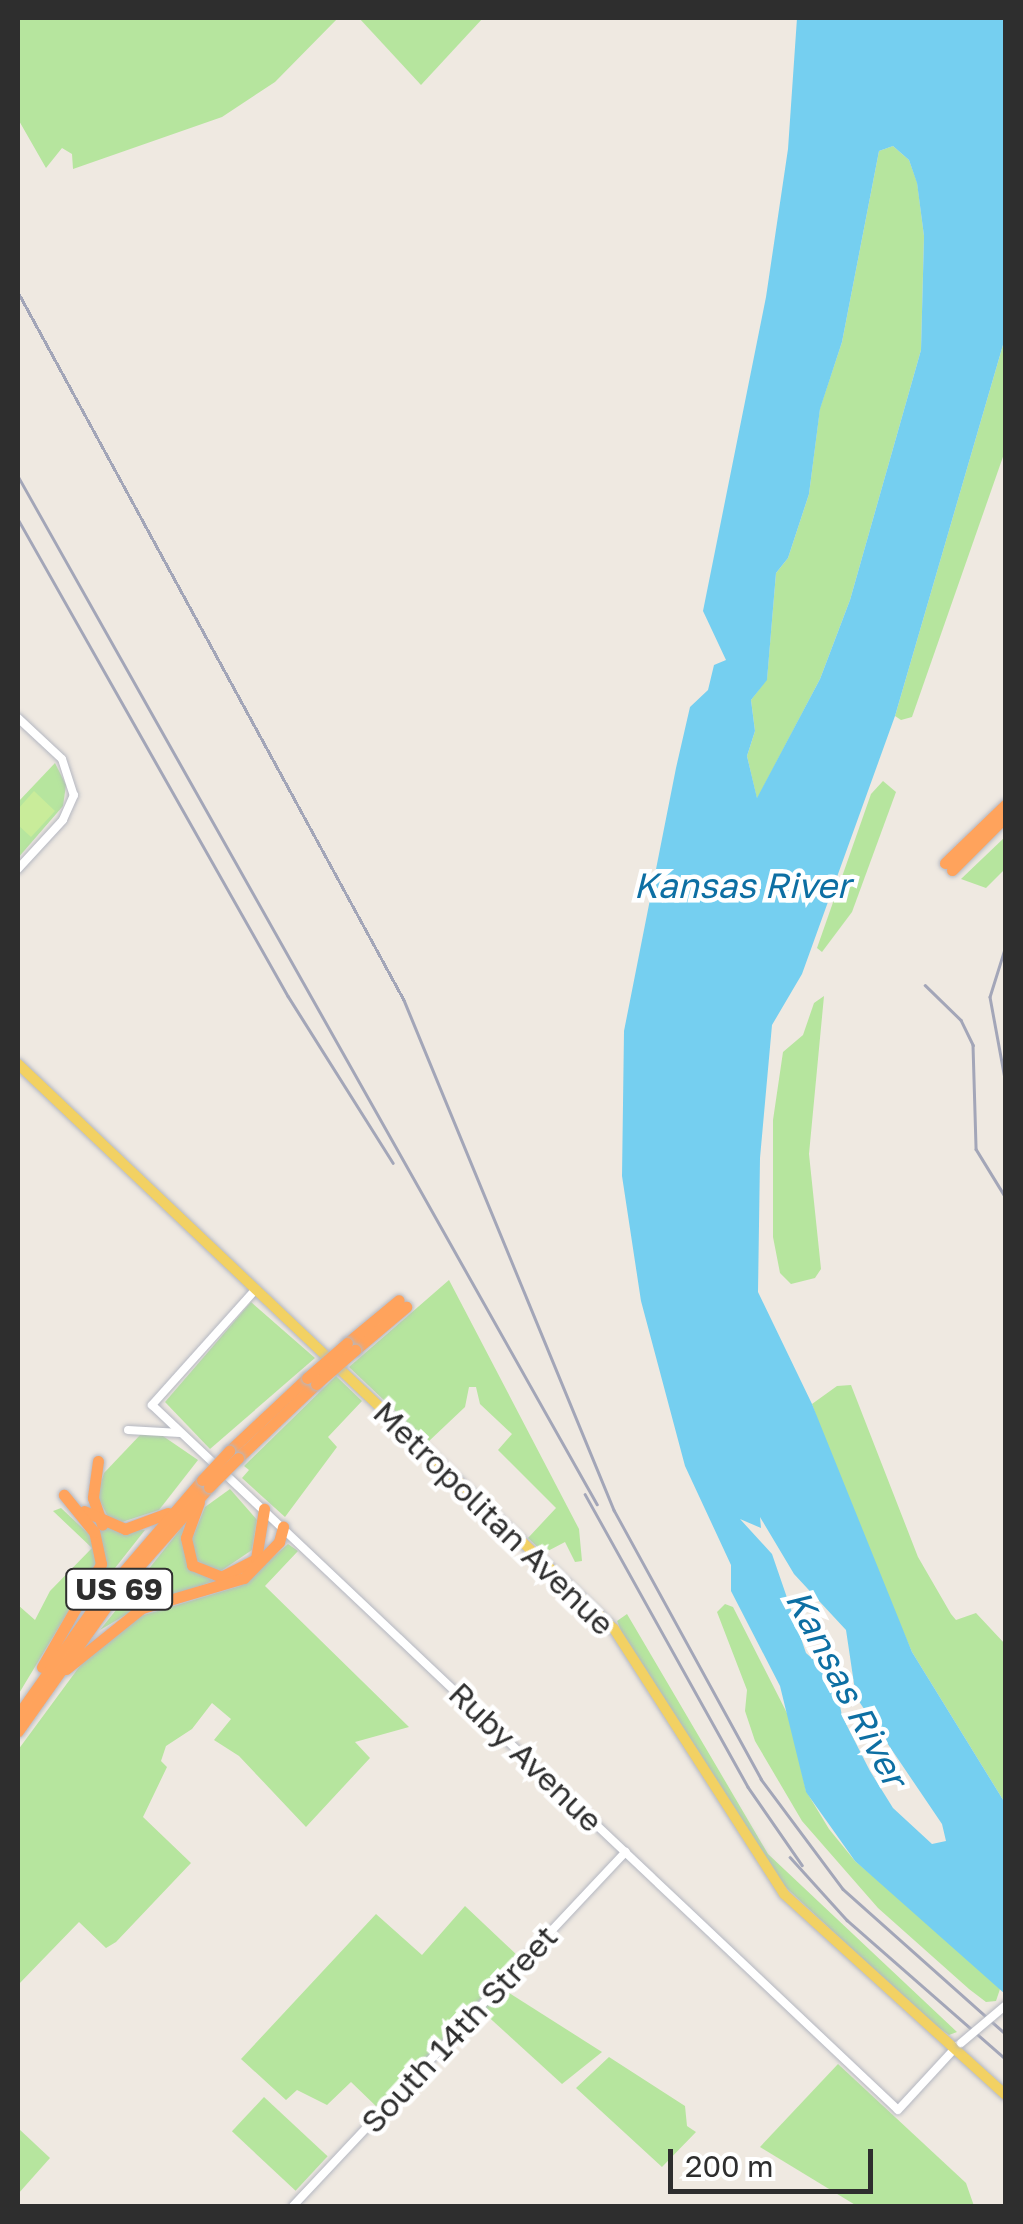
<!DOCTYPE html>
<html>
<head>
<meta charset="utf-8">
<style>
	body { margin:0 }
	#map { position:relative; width:1023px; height:2224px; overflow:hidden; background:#efe9e1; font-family:"Golos Text",sans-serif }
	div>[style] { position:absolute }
	.green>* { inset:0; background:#b6e59e; transform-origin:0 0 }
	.pitch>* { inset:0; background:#c9ec9a }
	.water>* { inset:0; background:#75cff0 }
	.roads { filter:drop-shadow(0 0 2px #b4b7c1) drop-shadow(0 0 2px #b4b7c1) }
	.minor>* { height:8px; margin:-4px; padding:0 4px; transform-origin:4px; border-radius:4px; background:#fff }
	.major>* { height:10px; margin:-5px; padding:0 5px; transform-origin:5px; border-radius:5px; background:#f2d163 }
	.highway>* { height:11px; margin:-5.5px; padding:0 5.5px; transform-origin:5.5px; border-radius:5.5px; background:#ffa35c }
	.rail>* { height:2.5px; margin:-1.25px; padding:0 1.25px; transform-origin:1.25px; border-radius:1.25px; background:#a3a6b8 }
	.bridges { filter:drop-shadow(0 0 2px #b4b7c1) drop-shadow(0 0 2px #b4b7c1) }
	.minor-bridge>* { height:8px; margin:-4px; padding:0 4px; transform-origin:4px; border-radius:4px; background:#fff }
	.highway-bridge>* { height:11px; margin:-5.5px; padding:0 5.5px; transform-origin:5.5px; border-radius:5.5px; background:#ffa35c }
	span { translate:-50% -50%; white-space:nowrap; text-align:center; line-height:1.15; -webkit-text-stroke:9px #fff; paint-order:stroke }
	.shield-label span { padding:2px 8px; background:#fff; border:2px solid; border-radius:8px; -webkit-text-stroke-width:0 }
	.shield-label { font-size:30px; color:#2e2e2e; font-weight:700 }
	.street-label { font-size:32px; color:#2e2e2e }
	.water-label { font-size:35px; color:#0d6fa3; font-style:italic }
	.frame { position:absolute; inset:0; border:20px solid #2e2e2e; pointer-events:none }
	.scale { position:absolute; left:668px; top:2149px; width:205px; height:45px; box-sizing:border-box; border:5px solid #2e2e2e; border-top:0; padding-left:12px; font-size:30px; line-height:35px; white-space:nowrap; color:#2e2e2e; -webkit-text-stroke:8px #fff; paint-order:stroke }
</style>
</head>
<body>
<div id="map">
	<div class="green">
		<i style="clip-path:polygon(18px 18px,203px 20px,338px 18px,275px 82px,222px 117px,73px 169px,72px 154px,62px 148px,46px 168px,18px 119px)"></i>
		<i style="clip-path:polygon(359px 18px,483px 18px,421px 85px)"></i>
		<i style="clip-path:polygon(893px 146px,909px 160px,917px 182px,924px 236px,921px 350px,850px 600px,820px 679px,757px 799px,747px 756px,755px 731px,751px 700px,767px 679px,776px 573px,788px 558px,809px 494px,820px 408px,842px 342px,879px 151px)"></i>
		<i style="clip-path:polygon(1005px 338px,1005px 451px,912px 717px,901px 720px,895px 716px)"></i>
		<i style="clip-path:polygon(55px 763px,66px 785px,63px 806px,18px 858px,18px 802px)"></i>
		<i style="clip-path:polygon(883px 781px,896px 792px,852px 912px,822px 952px,817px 948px,871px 794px)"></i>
		<i style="clip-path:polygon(1005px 837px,1005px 869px,986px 888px,961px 879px)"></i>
		<i style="clip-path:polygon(824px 996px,809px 1154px,821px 1269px,815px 1278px,791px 1284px,780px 1273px,773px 1237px,773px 1120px,783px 1052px,803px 1035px,814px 1003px)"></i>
		<i style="clip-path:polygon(449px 1280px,579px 1529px,582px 1561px,575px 1562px,565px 1542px,544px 1553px,528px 1538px,556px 1508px,498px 1450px,512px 1434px,480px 1404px,476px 1387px,469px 1387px,465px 1407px,428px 1442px,349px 1367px)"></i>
		<i style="clip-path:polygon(251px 1302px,315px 1358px,210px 1449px,165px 1402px)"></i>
		<i style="clip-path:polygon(336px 1376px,362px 1401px,328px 1437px,337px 1447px,285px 1517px,242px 1478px,249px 1470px,244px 1466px)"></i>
		<i style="clip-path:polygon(851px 1385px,918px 1557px,951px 1614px,956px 1620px,976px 1613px,1005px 1644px,1005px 1803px,912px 1652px,841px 1488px,812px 1404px,837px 1386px)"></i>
		<i style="clip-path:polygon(142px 1433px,160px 1434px,198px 1460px,159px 1510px,122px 1522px,108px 1517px,97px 1495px,104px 1473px)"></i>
		<i style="clip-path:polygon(230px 1489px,257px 1520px,252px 1550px,218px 1573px,196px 1560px,192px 1539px,205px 1507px)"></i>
		<i style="clip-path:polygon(61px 1508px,93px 1538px,97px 1564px,18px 1695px,18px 1605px,35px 1620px,50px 1591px,92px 1548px,53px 1511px)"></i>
		<i style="clip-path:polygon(94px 1526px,145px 1530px,93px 1596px,104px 1565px)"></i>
		<i style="clip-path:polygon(183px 1526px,191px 1568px,214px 1581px,139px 1607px,100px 1630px)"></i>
		<i style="clip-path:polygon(288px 1544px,298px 1551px,265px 1586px,409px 1727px,355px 1742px,370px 1758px,306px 1827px,239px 1756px,214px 1740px,231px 1719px,212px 1703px,192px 1729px,166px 1746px,161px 1761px,167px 1767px,143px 1817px,191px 1863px,116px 1942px,106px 1948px,79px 1922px,18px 1985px,18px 1750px,85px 1659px,134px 1618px,240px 1586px)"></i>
		<i style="clip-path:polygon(725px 1604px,733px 1607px,790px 1719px,806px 1791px,829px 1829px,855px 1861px,989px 1974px,1000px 1989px,996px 2001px,986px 2002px,969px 1989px,878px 1908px,802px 1821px,755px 1741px,745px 1711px,747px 1690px,717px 1612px)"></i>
		<i style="clip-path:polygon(627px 1614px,768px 1854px,957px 2032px,949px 2035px,927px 2019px,777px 1879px,622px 1633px,617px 1621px)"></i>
		<i style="clip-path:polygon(465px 1906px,519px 1957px,379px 2109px,351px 2082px,327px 2105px,297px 2090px,286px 2100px,241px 2059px,376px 1914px,422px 1955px)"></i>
		<i style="clip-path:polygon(503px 1989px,602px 2052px,562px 2084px,482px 2011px)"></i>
		<i style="clip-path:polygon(609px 2057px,685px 2106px,687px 2126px,696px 2132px,662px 2167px,576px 2088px)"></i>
		<i style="clip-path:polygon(838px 2064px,966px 2183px,974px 2206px,857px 2206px,760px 2147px)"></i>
		<i style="left:264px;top:2097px;width:87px;height:47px;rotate:43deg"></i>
		<i style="clip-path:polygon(18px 2128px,50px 2158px,18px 2194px)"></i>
	</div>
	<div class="pitch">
		<i style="clip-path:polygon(34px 791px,55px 811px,31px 837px,18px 825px,18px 809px)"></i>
	</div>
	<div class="water">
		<i style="clip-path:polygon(evenodd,797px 18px,1005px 18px,1005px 338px,895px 716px,802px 974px,772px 1025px,760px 1158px,758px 1292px,812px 1404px,912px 1652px,1005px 1803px,1005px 1994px,855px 1861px,806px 1792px,780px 1686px,731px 1591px,731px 1565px,685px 1466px,641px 1301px,622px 1176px,624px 1031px,676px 768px,690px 707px,708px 690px,714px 665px,726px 660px,703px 611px,766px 297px,788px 149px,797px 18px,893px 146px,909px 160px,917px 183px,924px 236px,921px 350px,850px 600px,820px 679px,757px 798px,747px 756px,755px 731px,751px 700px,767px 680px,776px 573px,788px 558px,809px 494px,820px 409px,842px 342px,879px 151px,893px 146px,797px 18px,760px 1517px,794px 1574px,846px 1630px,856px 1697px,942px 1824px,946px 1841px,932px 1844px,893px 1808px,870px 1771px,842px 1716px,835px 1679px,806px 1653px,772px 1554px,740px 1519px,761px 1528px,760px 1517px)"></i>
	</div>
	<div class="roads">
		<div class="minor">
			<i style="left:18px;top:718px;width:60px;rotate:43deg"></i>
			<i style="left:62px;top:759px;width:38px;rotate:72deg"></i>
			<i style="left:74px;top:795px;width:27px;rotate:114deg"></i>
			<i style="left:63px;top:820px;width:67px;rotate:132.6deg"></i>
			<i style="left:256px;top:1289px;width:156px;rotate:131.9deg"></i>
			<i style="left:152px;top:1405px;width:1026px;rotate:43.38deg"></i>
			<i style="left:898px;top:2110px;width:88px;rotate:-47.3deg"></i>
			<i style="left:128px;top:1430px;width:52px;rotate:3.3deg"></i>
			<i style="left:293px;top:2206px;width:486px;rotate:-46.8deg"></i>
		</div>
		<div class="major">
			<i style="left:18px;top:1064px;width:821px;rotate:43.47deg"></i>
			<i style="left:614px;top:1629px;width:315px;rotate:57.3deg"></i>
			<i style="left:784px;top:1894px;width:299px;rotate:42.2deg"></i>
		</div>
		<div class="highway">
			<i style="left:945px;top:863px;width:85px;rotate:-44deg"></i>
			<i style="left:952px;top:870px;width:76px;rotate:-45deg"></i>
			<i style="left:347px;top:1343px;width:67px;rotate:-39.6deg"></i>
			<i style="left:355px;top:1350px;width:67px;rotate:-40.1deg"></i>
			<i style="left:229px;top:1451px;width:107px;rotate:-43.1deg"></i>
			<i style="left:238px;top:1458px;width:108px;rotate:-43.5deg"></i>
			<i style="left:98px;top:1461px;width:37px;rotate:98deg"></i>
			<i style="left:93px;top:1498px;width:28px;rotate:71deg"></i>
			<i style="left:199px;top:1502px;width:38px;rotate:110deg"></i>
			<i style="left:186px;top:1538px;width:28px;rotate:77deg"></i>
			<i style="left:192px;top:1565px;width:31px;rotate:22deg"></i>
			<i style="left:221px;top:1577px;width:37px;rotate:-27deg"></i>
			<i style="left:84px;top:1511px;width:45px;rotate:23.7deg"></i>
			<i style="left:125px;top:1529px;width:46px;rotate:-20.4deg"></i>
			<i style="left:256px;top:1559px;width:51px;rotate:-80.9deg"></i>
			<i style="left:42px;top:1667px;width:119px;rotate:-60.2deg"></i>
			<i style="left:101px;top:1564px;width:33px;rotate:-102deg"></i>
			<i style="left:94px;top:1532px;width:48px;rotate:-129deg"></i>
			<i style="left:66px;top:1669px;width:97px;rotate:-38.8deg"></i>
			<i style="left:142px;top:1608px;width:106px;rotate:-16.4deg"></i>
			<i style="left:244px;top:1578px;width:50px;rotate:-45.8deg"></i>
			<i style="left:279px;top:1542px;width:16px;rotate:-75deg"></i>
			<i style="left:18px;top:1715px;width:141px;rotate:-54.8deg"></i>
			<i style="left:99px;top:1600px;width:158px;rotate:-49.4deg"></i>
			<i style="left:18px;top:1731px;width:171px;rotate:-54.7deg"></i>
			<i style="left:117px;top:1591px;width:139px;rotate:-48.5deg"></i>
		</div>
	</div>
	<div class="rail">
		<i style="left:18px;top:292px;width:806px;rotate:61.4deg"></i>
		<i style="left:404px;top:1000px;width:552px;rotate:67.62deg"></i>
		<i style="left:614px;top:1510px;width:307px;rotate:61.3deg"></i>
		<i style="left:761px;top:1779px;width:137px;rotate:53.3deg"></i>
		<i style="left:843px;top:1889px;width:218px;rotate:41.7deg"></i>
		<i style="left:18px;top:476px;width:1180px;rotate:60.61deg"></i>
		<i style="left:18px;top:519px;width:548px;rotate:60.49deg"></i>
		<i style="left:288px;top:996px;width:197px;rotate:57.8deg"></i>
		<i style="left:1006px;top:946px;width:53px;rotate:107.4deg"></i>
		<i style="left:990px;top:997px;width:88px;rotate:79.6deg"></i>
		<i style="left:925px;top:985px;width:50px;rotate:44.2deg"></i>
		<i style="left:961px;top:1020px;width:28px;rotate:64deg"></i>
		<i style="left:973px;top:1045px;width:104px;rotate:88.3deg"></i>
		<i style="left:976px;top:1149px;width:57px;rotate:58.5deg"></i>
		<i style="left:585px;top:1494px;width:335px;rotate:60.9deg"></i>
		<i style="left:748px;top:1787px;width:95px;rotate:55.3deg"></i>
		<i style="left:790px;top:1857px;width:85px;rotate:47.9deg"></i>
		<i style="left:847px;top:1920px;width:211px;rotate:41.2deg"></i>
	</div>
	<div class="bridges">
		<div class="minor-bridge">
			<i style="left:961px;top:2043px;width:59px;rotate:-40.2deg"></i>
		</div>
		<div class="highway-bridge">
			<i style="left:307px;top:1378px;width:53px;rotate:-41.2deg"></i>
			<i style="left:316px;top:1384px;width:52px;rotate:-41.1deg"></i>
			<i style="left:202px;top:1480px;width:40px;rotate:-47deg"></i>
			<i style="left:209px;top:1487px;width:41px;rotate:-45deg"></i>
		</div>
	</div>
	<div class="shield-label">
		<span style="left:119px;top:1589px">US 69</span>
	</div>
	<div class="street-label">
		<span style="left:494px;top:1518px;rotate:44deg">Metropolitan Avenue</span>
		<span style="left:526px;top:1757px;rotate:44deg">Ruby Avenue</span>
		<span style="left:459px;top:2029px;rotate:-47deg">South 14th Street</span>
	</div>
	<div class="water-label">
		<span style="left:742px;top:885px">Kansas River</span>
		<span style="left:847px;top:1688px;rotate:62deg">Kansas River</span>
	</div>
	<div class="frame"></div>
	<div class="scale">200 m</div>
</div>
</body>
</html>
